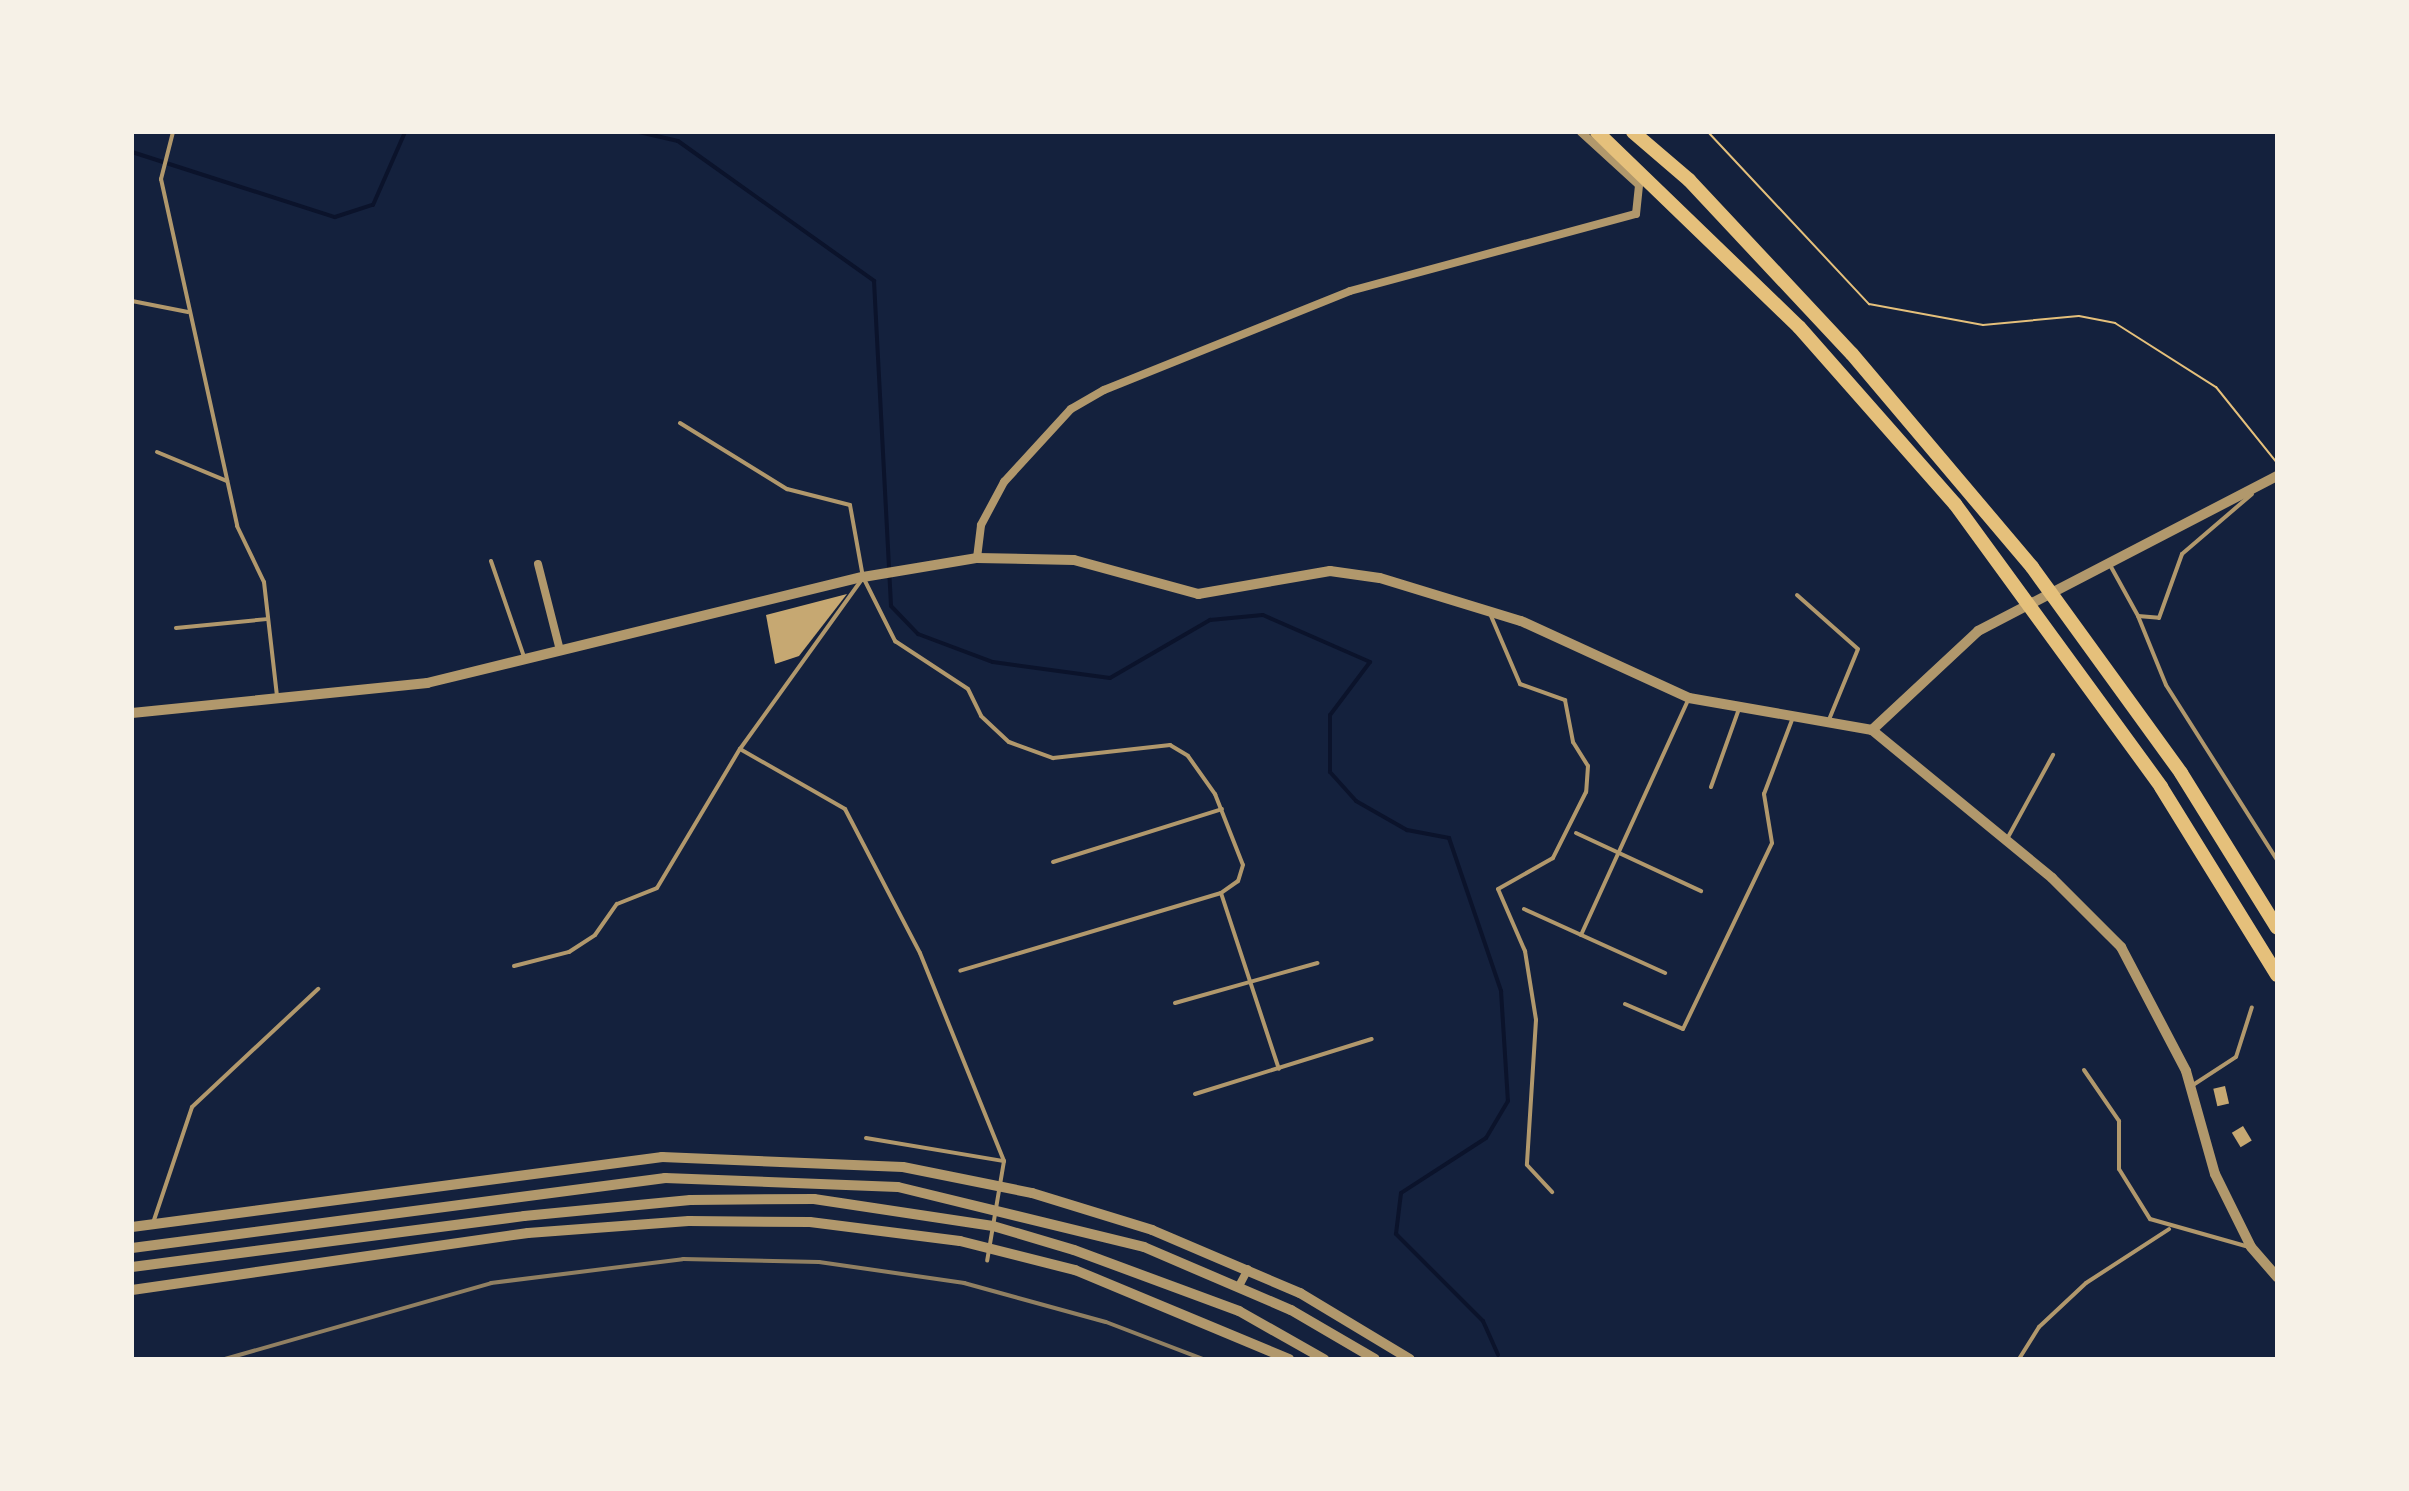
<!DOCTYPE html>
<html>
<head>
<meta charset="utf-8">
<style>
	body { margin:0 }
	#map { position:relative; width:2409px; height:1491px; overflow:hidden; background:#14213d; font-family:Arial,sans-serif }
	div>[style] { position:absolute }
	.stream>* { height:4px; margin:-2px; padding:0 2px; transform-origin:2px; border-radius:2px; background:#0b132b }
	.building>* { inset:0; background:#c6a872; transform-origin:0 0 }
	.path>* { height:2px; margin:-1px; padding:0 1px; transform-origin:1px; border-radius:1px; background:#e5c07b }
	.service>* { height:4px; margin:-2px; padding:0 2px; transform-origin:2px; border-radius:2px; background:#b1986c }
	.minor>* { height:8px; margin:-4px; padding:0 4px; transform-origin:4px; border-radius:4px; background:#b1986c }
	.tertiary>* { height:10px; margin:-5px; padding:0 5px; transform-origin:5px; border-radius:5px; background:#b1986c }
	.trunk>* { height:14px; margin:-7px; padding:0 7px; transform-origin:7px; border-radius:7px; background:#e5c07b }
	.rail>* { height:4px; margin:-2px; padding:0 2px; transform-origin:2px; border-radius:2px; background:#918062 }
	span { translate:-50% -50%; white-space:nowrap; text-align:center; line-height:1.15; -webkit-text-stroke:7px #f6f1e7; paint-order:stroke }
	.frame { position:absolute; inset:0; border:134px solid #f6f1e7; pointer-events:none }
</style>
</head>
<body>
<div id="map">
	<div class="stream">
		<i style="left:639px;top:132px;width:40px;rotate:13deg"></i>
		<i style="left:678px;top:141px;width:241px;rotate:35.5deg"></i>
		<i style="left:874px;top:281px;width:325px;rotate:87deg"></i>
		<i style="left:891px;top:606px;width:39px;rotate:46deg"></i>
		<i style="left:918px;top:634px;width:80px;rotate:20.5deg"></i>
		<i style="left:993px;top:662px;width:118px;rotate:7.8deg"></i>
		<i style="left:1110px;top:678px;width:116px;rotate:-30.1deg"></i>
		<i style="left:1210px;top:620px;width:53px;rotate:-5.4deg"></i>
		<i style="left:1263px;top:615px;width:117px;rotate:23.7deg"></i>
		<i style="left:1370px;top:662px;width:66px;rotate:127deg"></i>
		<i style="left:1330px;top:715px;width:57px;rotate:90deg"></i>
		<i style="left:1330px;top:772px;width:39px;rotate:48deg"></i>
		<i style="left:1356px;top:801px;width:59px;rotate:29.6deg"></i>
		<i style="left:1407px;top:830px;width:43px;rotate:10.8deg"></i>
		<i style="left:1449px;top:838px;width:162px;rotate:71.2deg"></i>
		<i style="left:1501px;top:991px;width:110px;rotate:86.4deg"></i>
		<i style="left:1508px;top:1101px;width:43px;rotate:120.7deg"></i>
		<i style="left:1486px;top:1138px;width:101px;rotate:147.1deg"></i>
		<i style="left:1401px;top:1193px;width:41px;rotate:97deg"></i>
		<i style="left:1396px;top:1234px;width:123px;rotate:45deg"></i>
		<i style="left:1483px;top:1321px;width:37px;rotate:66deg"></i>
		<i style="left:132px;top:152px;width:213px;rotate:17.8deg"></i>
		<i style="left:335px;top:217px;width:40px;rotate:-18deg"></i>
		<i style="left:373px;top:205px;width:80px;rotate:-66.3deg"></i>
	</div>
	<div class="building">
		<i style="clip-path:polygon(847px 594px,799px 656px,775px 664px,766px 615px)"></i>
		<i style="left:2225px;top:1086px;width:18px;height:12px;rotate:77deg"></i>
		<i style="left:2243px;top:1126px;width:17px;height:13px;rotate:59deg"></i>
	</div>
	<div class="path">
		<i style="left:1708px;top:132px;width:236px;rotate:46.9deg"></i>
		<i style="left:1869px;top:304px;width:116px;rotate:10.4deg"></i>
		<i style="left:1983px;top:325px;width:96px;rotate:-5.4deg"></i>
		<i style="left:2079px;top:316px;width:37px;rotate:11deg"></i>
		<i style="left:2115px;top:323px;width:120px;rotate:32.4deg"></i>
		<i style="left:2216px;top:387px;width:97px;rotate:51.2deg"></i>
	</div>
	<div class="service">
		<i style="left:173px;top:132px;width:49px;rotate:104.3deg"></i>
		<i style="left:161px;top:179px;width:355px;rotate:77.6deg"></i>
		<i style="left:237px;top:526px;width:62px;rotate:64.3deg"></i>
		<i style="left:264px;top:582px;width:115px;rotate:83.5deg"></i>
		<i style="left:132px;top:301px;width:57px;rotate:11.1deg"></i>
		<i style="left:680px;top:423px;width:126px;rotate:31.7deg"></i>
		<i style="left:787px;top:489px;width:65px;rotate:14.3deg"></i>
		<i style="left:850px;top:505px;width:73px;rotate:79.8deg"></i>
		<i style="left:863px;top:577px;width:72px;rotate:63.4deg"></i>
		<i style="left:895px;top:641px;width:87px;rotate:33.3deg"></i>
		<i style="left:968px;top:689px;width:30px;rotate:64deg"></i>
		<i style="left:981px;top:716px;width:38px;rotate:43deg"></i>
		<i style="left:1009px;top:742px;width:47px;rotate:20deg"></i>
		<i style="left:1053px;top:758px;width:118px;rotate:-6.3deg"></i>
		<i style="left:1170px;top:745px;width:21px;rotate:31deg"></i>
		<i style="left:1188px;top:756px;width:47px;rotate:54.6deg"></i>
		<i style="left:1215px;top:794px;width:76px;rotate:68.5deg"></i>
		<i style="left:1243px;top:865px;width:17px;rotate:107deg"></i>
		<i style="left:1238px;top:881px;width:21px;rotate:145deg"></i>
		<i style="left:1221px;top:893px;width:272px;rotate:163.4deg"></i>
		<i style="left:157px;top:452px;width:76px;rotate:22.5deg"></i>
		<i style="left:491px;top:561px;width:102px;rotate:71deg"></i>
		<i style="left:2110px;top:565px;width:58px;rotate:61.2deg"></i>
		<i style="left:2138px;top:616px;width:21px;rotate:5deg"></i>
		<i style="left:2159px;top:618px;width:68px;rotate:-70.2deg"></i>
		<i style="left:2182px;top:554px;width:92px;rotate:-40.6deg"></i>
		<i style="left:1797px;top:595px;width:81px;rotate:41.5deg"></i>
		<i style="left:1858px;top:649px;width:79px;rotate:112.3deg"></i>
		<i style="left:1491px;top:616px;width:74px;rotate:66.9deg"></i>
		<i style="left:1520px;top:684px;width:48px;rotate:19.6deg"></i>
		<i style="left:1565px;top:700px;width:43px;rotate:79.2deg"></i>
		<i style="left:1573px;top:742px;width:28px;rotate:58deg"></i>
		<i style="left:1588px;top:766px;width:26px;rotate:94deg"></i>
		<i style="left:1586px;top:792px;width:74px;rotate:116.6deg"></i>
		<i style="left:1553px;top:858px;width:63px;rotate:150.6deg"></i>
		<i style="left:1498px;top:889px;width:68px;rotate:66.5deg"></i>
		<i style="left:1525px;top:951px;width:70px;rotate:80.9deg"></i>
		<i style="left:1536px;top:1020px;width:145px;rotate:93.6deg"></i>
		<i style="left:1527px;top:1165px;width:37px;rotate:47deg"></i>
		<i style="left:2138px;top:616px;width:74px;rotate:67.9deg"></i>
		<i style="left:2166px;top:685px;width:207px;rotate:57.6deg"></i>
		<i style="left:176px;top:628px;width:91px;rotate:-5.6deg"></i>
		<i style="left:740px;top:749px;width:121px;rotate:29.7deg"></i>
		<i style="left:845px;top:809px;width:162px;rotate:62.5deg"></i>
		<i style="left:920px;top:953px;width:224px;rotate:68deg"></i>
		<i style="left:1004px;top:1161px;width:101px;rotate:99.6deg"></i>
		<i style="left:1711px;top:787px;width:83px;rotate:-70.3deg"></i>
		<i style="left:1576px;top:833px;width:138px;rotate:24.9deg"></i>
		<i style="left:2007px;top:839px;width:96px;rotate:-61.3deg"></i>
		<i style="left:1053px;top:862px;width:177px;rotate:-17.4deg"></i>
		<i style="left:1221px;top:893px;width:185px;rotate:71.8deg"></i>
		<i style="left:1524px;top:909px;width:155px;rotate:24.4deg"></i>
		<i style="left:1581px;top:935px;width:258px;rotate:-65.5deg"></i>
		<i style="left:514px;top:966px;width:57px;rotate:-14.3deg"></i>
		<i style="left:569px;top:952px;width:31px;rotate:-33deg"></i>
		<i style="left:595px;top:935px;width:38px;rotate:-55deg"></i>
		<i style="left:617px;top:904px;width:43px;rotate:-21.8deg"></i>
		<i style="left:657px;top:888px;width:162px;rotate:-59.2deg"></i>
		<i style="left:740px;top:749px;width:209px;rotate:-54.3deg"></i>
		<i style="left:1175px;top:1003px;width:148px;rotate:-15.7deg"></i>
		<i style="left:1625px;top:1004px;width:63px;rotate:23.3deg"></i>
		<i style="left:1683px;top:1029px;width:206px;rotate:-64.4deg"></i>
		<i style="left:1772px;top:843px;width:50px;rotate:-99.3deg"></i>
		<i style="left:1764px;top:794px;width:79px;rotate:-69.3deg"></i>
		<i style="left:2084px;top:1070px;width:62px;rotate:55.5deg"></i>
		<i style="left:2119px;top:1121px;width:48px;rotate:90deg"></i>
		<i style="left:2119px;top:1169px;width:59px;rotate:58.2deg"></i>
		<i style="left:2150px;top:1219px;width:103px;rotate:15.8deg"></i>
		<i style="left:2193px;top:1085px;width:51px;rotate:-33.1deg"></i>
		<i style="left:2236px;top:1057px;width:52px;rotate:-72.3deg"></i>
		<i style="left:1195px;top:1094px;width:185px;rotate:-17.3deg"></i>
		<i style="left:866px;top:1138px;width:140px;rotate:9.5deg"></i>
		<i style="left:153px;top:1223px;width:122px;rotate:-71.4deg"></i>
		<i style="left:192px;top:1107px;width:173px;rotate:-43.1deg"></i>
		<i style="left:2019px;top:1359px;width:38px;rotate:-58deg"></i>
		<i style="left:2039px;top:1327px;width:64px;rotate:-43.1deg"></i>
		<i style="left:2086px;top:1283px;width:99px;rotate:-33deg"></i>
	</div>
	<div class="minor">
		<i style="left:977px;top:558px;width:33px;rotate:-83deg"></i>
		<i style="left:981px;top:525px;width:49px;rotate:-61.9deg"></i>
		<i style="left:1004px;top:482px;width:99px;rotate:-47.5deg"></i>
		<i style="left:1071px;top:409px;width:38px;rotate:-30deg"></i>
		<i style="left:1104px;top:390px;width:265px;rotate:-21.9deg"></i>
		<i style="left:1350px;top:291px;width:296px;rotate:-15.1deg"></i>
		<i style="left:1636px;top:214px;width:29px;rotate:-84deg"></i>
		<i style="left:1639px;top:185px;width:79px;rotate:-137.6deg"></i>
		<i style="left:538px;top:564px;width:89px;rotate:75.7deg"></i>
		<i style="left:1239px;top:1286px;width:19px;rotate:-62deg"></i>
	</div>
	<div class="tertiary">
		<i style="left:132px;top:713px;width:297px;rotate:-5.8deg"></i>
		<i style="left:427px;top:683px;width:449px;rotate:-13.7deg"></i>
		<i style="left:863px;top:577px;width:116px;rotate:-9.5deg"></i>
		<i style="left:977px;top:558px;width:97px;rotate:1.2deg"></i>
		<i style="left:1074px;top:560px;width:129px;rotate:15.3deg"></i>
		<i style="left:1198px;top:594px;width:134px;rotate:-9.9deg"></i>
		<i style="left:1330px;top:571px;width:50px;rotate:8deg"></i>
		<i style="left:1380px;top:578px;width:147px;rotate:17deg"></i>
		<i style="left:1521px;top:621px;width:185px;rotate:24.6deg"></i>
		<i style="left:1689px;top:698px;width:186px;rotate:9.9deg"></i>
		<i style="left:1872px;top:730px;width:233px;rotate:39.4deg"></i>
		<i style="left:2052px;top:878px;width:98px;rotate:45deg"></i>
		<i style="left:2121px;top:947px;width:140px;rotate:62.3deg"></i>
		<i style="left:2186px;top:1071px;width:107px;rotate:74.3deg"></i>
		<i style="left:2215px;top:1174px;width:81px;rotate:63.7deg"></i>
		<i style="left:2251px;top:1247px;width:40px;rotate:49deg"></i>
		<i style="left:1872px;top:730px;width:145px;rotate:-43deg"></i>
		<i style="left:1978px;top:631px;width:337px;rotate:-27.4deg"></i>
		<i style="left:132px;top:1227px;width:535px;rotate:-7.52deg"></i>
		<i style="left:662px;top:1157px;width:241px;rotate:2.4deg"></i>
		<i style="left:903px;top:1167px;width:132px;rotate:11.4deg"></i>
		<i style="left:1032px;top:1193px;width:126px;rotate:17.1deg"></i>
		<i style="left:1152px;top:1230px;width:161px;rotate:23.1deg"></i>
		<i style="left:1300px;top:1293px;width:128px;rotate:31deg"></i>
		<i style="left:132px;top:1248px;width:538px;rotate:-7.48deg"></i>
		<i style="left:665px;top:1178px;width:233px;rotate:2.2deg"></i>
		<i style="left:898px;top:1187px;width:253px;rotate:13.7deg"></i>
		<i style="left:1144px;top:1247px;width:160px;rotate:23.2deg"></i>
		<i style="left:1291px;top:1310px;width:97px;rotate:30.3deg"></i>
		<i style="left:132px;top:1267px;width:395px;rotate:-7.4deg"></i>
		<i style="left:524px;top:1216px;width:167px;rotate:-5.5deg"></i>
		<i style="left:690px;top:1200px;width:124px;rotate:-0.5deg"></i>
		<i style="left:814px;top:1199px;width:181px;rotate:8.6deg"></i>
		<i style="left:993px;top:1226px;width:84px;rotate:16.5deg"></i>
		<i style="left:1074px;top:1250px;width:176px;rotate:20.3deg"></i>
		<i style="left:1239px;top:1311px;width:98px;rotate:29.5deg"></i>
		<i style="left:132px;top:1290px;width:400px;rotate:-8.2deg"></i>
		<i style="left:528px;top:1233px;width:161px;rotate:-4.3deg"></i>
		<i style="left:689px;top:1221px;width:121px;rotate:0.5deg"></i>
		<i style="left:810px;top:1222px;width:151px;rotate:7.2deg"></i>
		<i style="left:960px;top:1241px;width:119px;rotate:14.2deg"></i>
		<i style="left:1075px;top:1270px;width:232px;rotate:22.6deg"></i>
	</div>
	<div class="trunk">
		<i style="left:1597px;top:132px;width:281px;rotate:44deg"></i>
		<i style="left:1799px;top:327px;width:236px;rotate:48.6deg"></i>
		<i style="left:1955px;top:504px;width:350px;rotate:53.9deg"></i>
		<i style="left:2161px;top:787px;width:221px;rotate:58.3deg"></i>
		<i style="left:1633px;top:132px;width:74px;rotate:40.6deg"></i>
		<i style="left:1689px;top:180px;width:238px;rotate:46.9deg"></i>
		<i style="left:1852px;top:354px;width:279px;rotate:49.8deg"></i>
		<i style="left:2032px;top:567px;width:254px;rotate:54.1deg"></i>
		<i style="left:2181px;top:773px;width:182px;rotate:58.2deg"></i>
	</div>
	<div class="rail">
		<i style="left:225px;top:1359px;width:277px;rotate:-15.9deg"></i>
		<i style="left:491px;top:1283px;width:193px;rotate:-7.1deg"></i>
		<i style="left:683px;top:1259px;width:136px;rotate:1.3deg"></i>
		<i style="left:819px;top:1262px;width:147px;rotate:8.2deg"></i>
		<i style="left:964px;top:1283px;width:147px;rotate:15.4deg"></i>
		<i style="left:1106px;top:1322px;width:104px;rotate:20.9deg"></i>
	</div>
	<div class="frame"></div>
</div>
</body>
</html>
